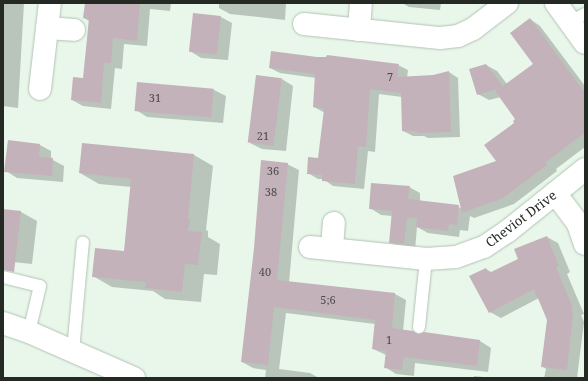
<!DOCTYPE html>
<html>
<head>
<meta charset="utf-8">
<style>
	body { margin:0 }
	#map { position:relative; width:588px; height:381px; overflow:hidden; background:#e8f7ea; font-family:"Noto Serif",serif }
	div>[style] { position:absolute }
	.shadow>* { inset:0; background:#0003 }
	.building>* { inset:0; background:#c4b2ba; transform-origin:0 0 }
	.roads { filter:drop-shadow(0 0 1px #b4c2b5) drop-shadow(0 0 1px #b4c2b5) }
	.service>* { height:12px; margin:-6px; padding:0 6px; transform-origin:6px; border-radius:6px; background:#fff }
	.minor>* { height:22px; margin:-11px; padding:0 11px; transform-origin:11px; border-radius:11px; background:#fff }
	span { translate:-50% -50%; white-space:nowrap; text-align:center; line-height:1.15; -webkit-text-stroke:4px #fff; paint-order:stroke }
	.number-label { font-size:11px; color:#4c4b4a }
	.number-label span { -webkit-text-stroke-width:0 }
	.street-label { font-size:13px; color:#242924 }
	.frame { position:absolute; inset:0; border:4px solid #242924; pointer-events:none }
</style>
</head>
<body>
<div id="map">
	<div class="shadow">
		<i style="clip-path:polygon(3px 3px,24px 3px,18px 108px,3px 106px)"></i>
		<i style="clip-path:polygon(86px 3px,171px 3px,170px 11px,150px 9px,147px 46px,124px 44px,122px 69px,115px 68px,111px 109px,83px 106px,72px 100px,84px 79px,89px 21px,84px 18px)"></i>
		<i style="clip-path:polygon(219px 3px,286px 3px,285px 20px,230px 14px,219px 8px)"></i>
		<i style="clip-path:polygon(402px 3px,441px 3px,440px 10px,409px 7px)"></i>
		<i style="clip-path:polygon(221px 17px,232px 23px,228px 60px,201px 58px,190px 51px)"></i>
		<i style="clip-path:polygon(530px 19px,540px 26px,585px 86px,585px 147px,556px 169px,557px 171px,514px 204px,474px 218px,470px 216px,468px 231px,460px 230px,459px 237px,428px 233px,417px 227px,415px 250px,402px 248px,390px 242px,392px 216px,381px 215px,370px 208px,409px 187px,420px 193px,420px 201px,462px 208px,498px 162px,517px 119px,501px 97px,489px 100px,478px 94px,486px 65px,497px 71px,507px 84px,534px 65px)"></i>
		<i style="clip-path:polygon(317px 58px,398px 65px,408px 70px,407px 78px,434px 76px,449px 72px,458px 78px,460px 137px,428px 138px,424px 136px,413px 136px,403px 131px,402px 97px,379px 94px,375px 152px,368px 151px,364px 189px,333px 186px,323px 179px,318px 179px,308px 173px,319px 159px,325px 113px,314px 107px,316px 78px,280px 73px,270px 68px)"></i>
		<i style="clip-path:polygon(282px 79px,293px 86px,286px 151px,262px 149px,250px 143px)"></i>
		<i style="clip-path:polygon(138px 83px,214px 90px,226px 96px,223px 123px,147px 117px,136px 110px)"></i>
		<i style="clip-path:polygon(8px 142px,40px 145px,51px 151px,51px 159px,64px 166px,63px 182px,17px 178px,6px 171px)"></i>
		<i style="clip-path:polygon(194px 155px,213px 166px,206px 230px,208px 231px,208px 237px,220px 244px,217px 275px,204px 274px,201px 302px,165px 299px,153px 291px,112px 287px,93px 276px,125px 252px,132px 187px,99px 184px,80px 173px)"></i>
		<i style="clip-path:polygon(287px 164px,299px 170px,289px 283px,395px 294px,406px 300px,403px 331px,418px 335px,424px 333px,480px 341px,491px 348px,488px 372px,415px 363px,414px 376px,396px 374px,385px 367px,386px 355px,373px 349px,375px 324px,286px 313px,279px 369px,310px 373px,319px 378px,265px 378px,266px 370px,253px 368px,242px 362px)"></i>
		<i style="clip-path:polygon(3px 210px,21px 212px,37px 221px,32px 264px,3px 261px)"></i>
		<i style="clip-path:polygon(547px 237px,558px 243px,570px 272px,567px 274px,584px 314px,581px 315px,584px 322px,577px 378px,544px 378px,546px 369px,542px 366px,548px 320px,539px 298px,501px 318px,490px 312px,486px 269px,493px 273px,519px 259px)"></i>
		<i style="clip-path:polygon(474px 376px,493px 378px,474px 378px)"></i>
	</div>
	<div class="building">
		<i style="clip-path:polygon(85px 3px,140px 3px,137px 41px,113px 38px,111px 63px,104px 63px,101px 103px,71px 100px,73px 77px,83px 78px,89px 19px,83px 18px)"></i>
		<i style="left:193px;top:13px;width:28px;height:39px;rotate:6deg"></i>
		<i style="clip-path:polygon(530px 18px,585px 93px,585px 133px,546px 162px,547px 165px,503px 198px,462px 213px,453px 176px,496px 161px,484px 145px,514px 123px,513px 121px,515px 119px,495px 91px,500px 88px,477px 95px,469px 69px,486px 64px,503px 86px,533px 64px,510px 33px)"></i>
		<i style="clip-path:polygon(271px 51px,317px 57px,326px 57px,327px 55px,399px 64px,397px 77px,433px 75px,449px 71px,451px 132px,417px 133px,417px 131px,402px 131px,401px 93px,370px 89px,366px 147px,358px 146px,355px 184px,322px 181px,322px 175px,307px 174px,308px 157px,318px 158px,324px 109px,313px 107px,315px 74px,269px 68px)"></i>
		<i style="left:256px;top:75px;width:26px;height:68px;rotate:7deg"></i>
		<i style="left:137px;top:82px;width:77px;height:29px;rotate:5deg"></i>
		<i style="clip-path:polygon(8px 140px,40px 144px,39px 157px,53px 158px,52px 176px,4px 172px)"></i>
		<i style="clip-path:polygon(82px 143px,194px 154px,188px 219px,190px 219px,188px 231px,202px 232px,198px 265px,185px 264px,182px 292px,145px 288px,146px 282px,92px 277px,95px 248px,124px 251px,131px 179px,79px 173px)"></i>
		<i style="clip-path:polygon(261px 160px,288px 163px,277px 280px,395px 293px,392px 328px,413px 331px,418px 334px,424px 332px,480px 340px,477px 366px,404px 357px,402px 370px,384px 368px,386px 351px,372px 349px,375px 320px,274px 307px,268px 365px,241px 362px,254px 248px)"></i>
		<i style="clip-path:polygon(371px 183px,410px 186px,408px 199px,459px 205px,457px 225px,449px 224px,448px 231px,416px 227px,417px 218px,407px 218px,404px 244px,389px 243px,392px 211px,369px 209px)"></i>
		<i style="clip-path:polygon(3px 209px,21px 211px,14px 272px,3px 270px)"></i>
		<i style="clip-path:polygon(547px 236px,559px 266px,556px 267px,573px 308px,571px 309px,573px 315px,567px 370px,541px 367px,547px 320px,534px 289px,489px 313px,469px 276px,486px 268px,489px 273px,518px 259px,514px 249px)"></i>
	</div>
	<div class="roads">
		<div class="service">
			<i style="left:570px;top:22px;width:17px;rotate:-28deg"></i>
			<i style="left:3px;top:277px;width:38px;rotate:14deg"></i>
			<i style="left:40px;top:286px;width:47px;rotate:103.4deg"></i>
			<i style="left:419px;top:327px;width:68px;rotate:-84.1deg"></i>
			<i style="left:73px;top:351px;width:109px;rotate:-84.8deg"></i>
		</div>
		<div class="minor">
			<i style="left:556px;top:3px;width:49px;rotate:54.1deg"></i>
			<i style="left:304px;top:24px;width:137px;rotate:5.9deg"></i>
			<i style="left:440px;top:38px;width:18px;rotate:-6deg"></i>
			<i style="left:458px;top:36px;width:17px;rotate:-25deg"></i>
			<i style="left:473px;top:29px;width:43px;rotate:-37.4deg"></i>
			<i style="left:47px;top:28px;width:27px;rotate:4deg"></i>
			<i style="left:359px;top:30px;width:27px;rotate:-86deg"></i>
			<i style="left:40px;top:89px;width:87px;rotate:-83.4deg"></i>
			<i style="left:555px;top:193px;width:39px;rotate:53deg"></i>
			<i style="left:578px;top:224px;width:21px;rotate:71deg"></i>
			<i style="left:310px;top:247px;width:117px;rotate:5.9deg"></i>
			<i style="left:426px;top:259px;width:30px;rotate:-4deg"></i>
			<i style="left:456px;top:257px;width:30px;rotate:-20deg"></i>
			<i style="left:484px;top:247px;width:29px;rotate:-34deg"></i>
			<i style="left:508px;top:231px;width:99px;rotate:-38.8deg"></i>
			<i style="left:332px;top:249px;width:26px;rotate:-86deg"></i>
			<i style="left:3px;top:323px;width:28px;rotate:19deg"></i>
			<i style="left:29px;top:332px;width:115px;rotate:23.7deg"></i>
		</div>
	</div>
	<div class="number-label">
		<span style="left:390px;top:77px">7</span>
		<span style="left:155px;top:98px">31</span>
		<span style="left:263px;top:136px">21</span>
		<span style="left:273px;top:171px">36</span>
		<span style="left:271px;top:192px">38</span>
		<span style="left:265px;top:272px">40</span>
		<span style="left:328px;top:300px">5;6</span>
		<span style="left:389px;top:340px">1</span>
	</div>
	<div class="street-label">
		<span style="left:521px;top:219px;rotate:-37deg">Cheviot Drive</span>
	</div>
	<div class="frame"></div>
</div>
</body>
</html>
